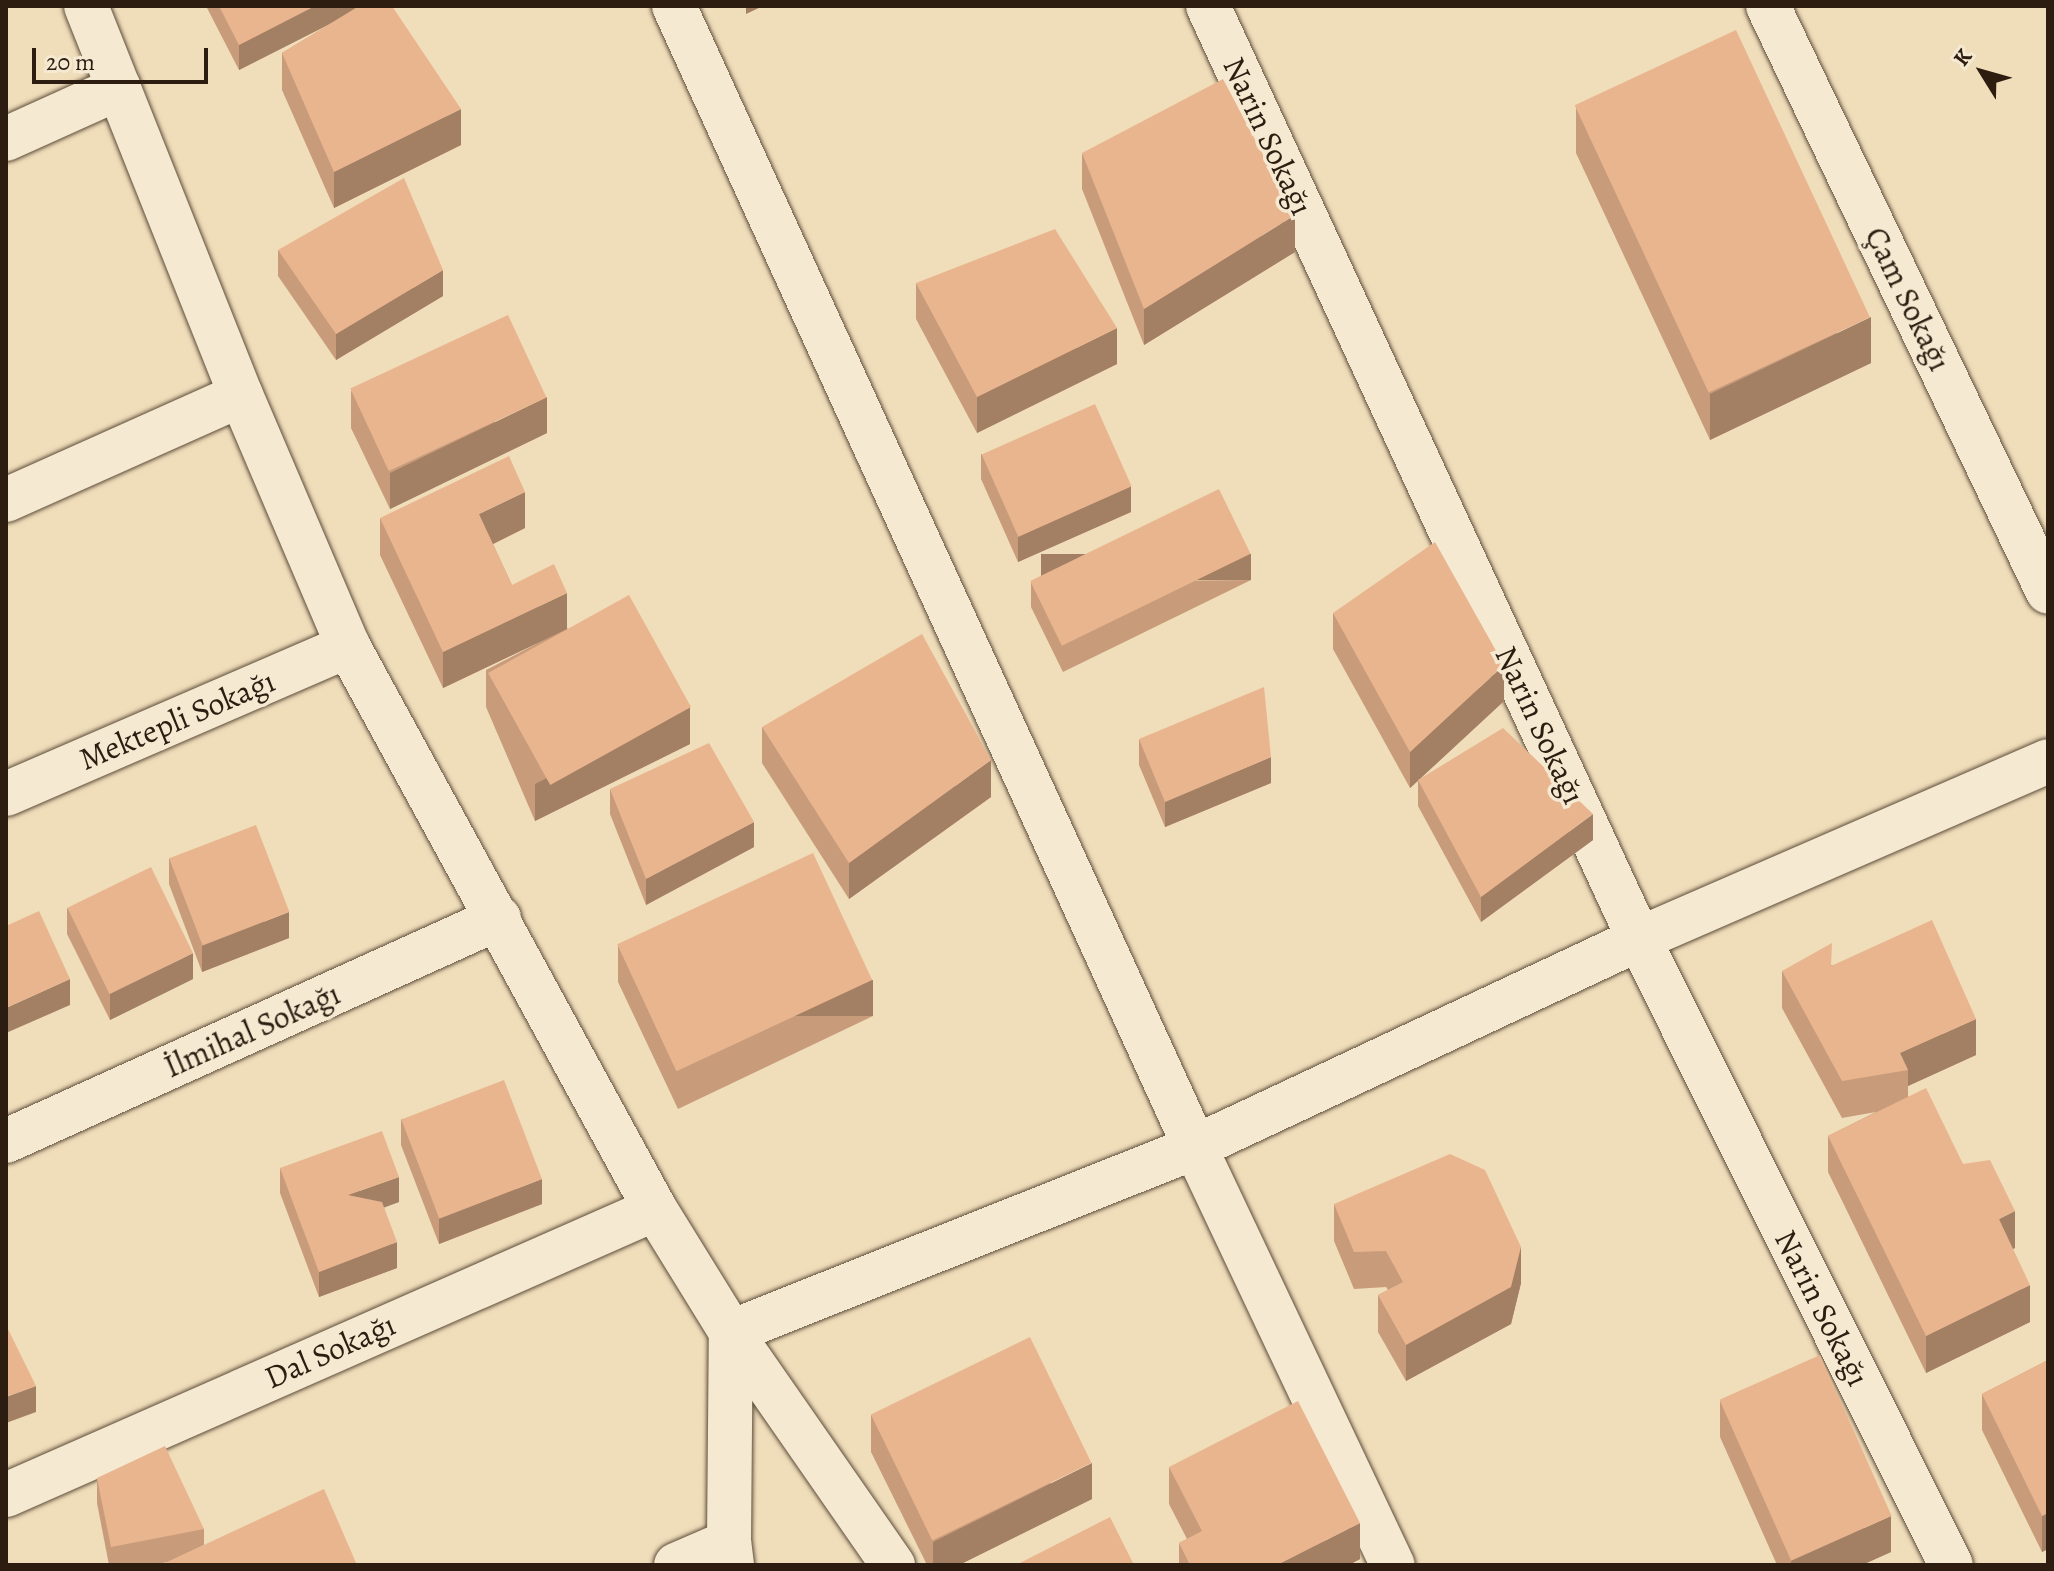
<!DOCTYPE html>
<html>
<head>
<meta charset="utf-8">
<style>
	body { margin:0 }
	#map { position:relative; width:2054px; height:1571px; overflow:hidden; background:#f0ddba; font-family:Alegreya,serif }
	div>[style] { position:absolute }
	.roads { filter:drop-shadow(0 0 2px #5d4d3a) drop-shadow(0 0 2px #5d4d3a) }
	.minor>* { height:44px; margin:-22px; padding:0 22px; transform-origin:22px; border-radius:22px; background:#f5e9d2 }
	.wall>* { inset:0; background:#c89c7b }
	.shaded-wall>* { inset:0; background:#a37f64; transform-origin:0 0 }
	.building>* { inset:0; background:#e9b58f; transform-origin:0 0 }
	span { translate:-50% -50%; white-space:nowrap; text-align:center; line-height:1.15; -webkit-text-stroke:7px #f5e9d2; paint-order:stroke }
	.street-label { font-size:32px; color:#2c1d10 }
	.frame { position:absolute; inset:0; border:8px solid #2c1d10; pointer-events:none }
	.north { position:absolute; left:1942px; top:32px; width:80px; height:80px; -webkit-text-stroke:6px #f5e9d2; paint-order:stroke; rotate:307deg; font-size:22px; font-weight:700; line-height:32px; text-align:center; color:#2c1d10 }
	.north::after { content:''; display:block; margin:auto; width:28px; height:36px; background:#2c1d10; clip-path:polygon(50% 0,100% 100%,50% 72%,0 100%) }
	.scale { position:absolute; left:32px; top:48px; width:176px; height:36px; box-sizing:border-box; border:4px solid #2c1d10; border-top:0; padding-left:10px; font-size:24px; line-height:28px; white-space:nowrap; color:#2c1d10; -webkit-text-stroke:6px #f5e9d2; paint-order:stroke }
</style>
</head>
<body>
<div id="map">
	<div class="roads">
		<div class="minor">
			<i style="left:86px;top:6px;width:419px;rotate:68.3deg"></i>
			<i style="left:241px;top:395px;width:273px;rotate:66.9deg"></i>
			<i style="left:348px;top:646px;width:641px;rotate:61.4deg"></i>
			<i style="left:655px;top:1209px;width:145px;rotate:58.3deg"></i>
			<i style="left:731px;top:1332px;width:284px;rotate:55.2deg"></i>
			<i style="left:674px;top:6px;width:1254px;rotate:65.46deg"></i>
			<i style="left:1195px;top:1147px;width:463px;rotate:64.7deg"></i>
			<i style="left:1208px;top:6px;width:1028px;rotate:65.21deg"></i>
			<i style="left:1639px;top:939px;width:699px;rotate:63.51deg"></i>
			<i style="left:1768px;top:6px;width:649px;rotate:64.46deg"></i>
			<i style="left:6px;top:139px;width:124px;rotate:-24.3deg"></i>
			<i style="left:6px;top:500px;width:257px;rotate:-24.1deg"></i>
			<i style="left:6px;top:794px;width:373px;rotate:-23.4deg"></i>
			<i style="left:6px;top:1141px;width:541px;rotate:-24.34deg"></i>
			<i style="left:6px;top:1495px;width:709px;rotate:-23.78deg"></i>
			<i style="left:676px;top:1565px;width:58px;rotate:-23.5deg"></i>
			<i style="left:732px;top:1565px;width:23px;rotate:-97deg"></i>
			<i style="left:729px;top:1542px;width:210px;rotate:-89.5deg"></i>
			<i style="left:731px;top:1332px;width:500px;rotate:-21.7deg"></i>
			<i style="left:1195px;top:1147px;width:490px;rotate:-25.1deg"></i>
			<i style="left:1639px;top:939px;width:446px;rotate:-23.5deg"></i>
		</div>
	</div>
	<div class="wall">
		<i style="clip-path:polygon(206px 6px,392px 6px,461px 145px,334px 208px,282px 90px,282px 53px,330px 24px,239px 70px)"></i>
		<i style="clip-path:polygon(1576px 107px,1871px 363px,1710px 440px,1576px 153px)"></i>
		<i style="clip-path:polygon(1082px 153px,1295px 252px,1144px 345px,1082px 189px)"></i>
		<i style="clip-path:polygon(278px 250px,443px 296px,336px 360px,278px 276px)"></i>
		<i style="clip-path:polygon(916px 283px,1117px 364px,977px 433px,916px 319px)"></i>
		<i style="clip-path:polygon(351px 391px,547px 433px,390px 509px,351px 428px)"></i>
		<i style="clip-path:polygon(981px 454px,1131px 512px,1018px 562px,981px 479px)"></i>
		<i style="clip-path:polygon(380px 518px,525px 528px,493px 544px,512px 585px,567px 628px,690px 744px,535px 821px,486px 707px,486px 670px,540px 642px,443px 688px,380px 555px)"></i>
		<i style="clip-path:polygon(1251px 580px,1063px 672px,1031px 607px,1031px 582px)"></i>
		<i style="clip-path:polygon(1333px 613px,1504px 701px,1421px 778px,1593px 840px,1481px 922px,1418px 806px,1418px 781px,1410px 788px,1333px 649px)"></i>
		<i style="clip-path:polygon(762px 727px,991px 797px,849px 899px,762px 763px)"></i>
		<i style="clip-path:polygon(1139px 739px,1271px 783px,1165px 827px,1139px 765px)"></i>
		<i style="clip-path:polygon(610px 789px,754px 847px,646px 905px,610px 814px)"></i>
		<i style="clip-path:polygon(169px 858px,289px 938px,202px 972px,169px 884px)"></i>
		<i style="clip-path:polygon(67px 908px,193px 979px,110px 1020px,67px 934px)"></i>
		<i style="clip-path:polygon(618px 946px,873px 1016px,678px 1109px,618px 982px)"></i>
		<i style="clip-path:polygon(1832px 965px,1976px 1055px,1908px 1086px,1908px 1096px,1963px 1164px,2015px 1248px,2013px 1249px,2030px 1322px,1926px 1373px,1828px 1172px,1828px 1136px,1876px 1112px,1842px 1118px,1782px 1008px,1782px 971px)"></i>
		<i style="clip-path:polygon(401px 1119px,542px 1204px,439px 1244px,401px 1145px)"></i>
		<i style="clip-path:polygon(280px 1168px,399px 1202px,384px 1207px,397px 1268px,319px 1297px,280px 1193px)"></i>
		<i style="clip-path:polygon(1334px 1204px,1521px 1283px,1511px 1324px,1406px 1381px,1378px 1332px,1378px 1295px,1388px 1290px,1386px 1287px,1354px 1289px,1334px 1241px)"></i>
		<i style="clip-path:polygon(2048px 1360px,2048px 1549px,2042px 1552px,1982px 1430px,1982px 1394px)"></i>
		<i style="clip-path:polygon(1720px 1400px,1891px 1552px,1862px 1565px,1777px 1565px,1720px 1437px)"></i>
		<i style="clip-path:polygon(871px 1415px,1092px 1499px,959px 1565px,927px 1565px,871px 1452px)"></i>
		<i style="clip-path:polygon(1169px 1467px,1360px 1559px,1349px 1565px,1179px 1565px,1179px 1543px,1187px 1539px,1169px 1504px)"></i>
		<i style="clip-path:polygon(97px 1478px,204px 1529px,204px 1545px,168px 1562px,151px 1565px,109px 1565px,97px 1503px)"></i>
	</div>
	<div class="shaded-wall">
		<i style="clip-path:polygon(315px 6px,365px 6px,239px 70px,239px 45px)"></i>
		<i style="clip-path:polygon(746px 6px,763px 6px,746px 14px)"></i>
		<i style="clip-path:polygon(461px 109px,461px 145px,334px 208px,334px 172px)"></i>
		<i style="clip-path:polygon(1295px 215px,1295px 252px,1144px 345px,1144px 309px)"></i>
		<i style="clip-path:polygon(443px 270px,443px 296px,336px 360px,336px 334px)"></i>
		<i style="clip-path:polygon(1871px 317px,1871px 363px,1710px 440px,1710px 394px)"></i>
		<i style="clip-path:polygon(1117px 328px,1117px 364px,977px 433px,977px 397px)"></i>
		<i style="clip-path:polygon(547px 397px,547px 433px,390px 509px,390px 473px)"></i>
		<i style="clip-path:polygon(1131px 486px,1131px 512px,1018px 562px,1018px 537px)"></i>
		<i style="clip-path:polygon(525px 492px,525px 528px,479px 551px,479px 514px)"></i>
		<i style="left:1251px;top:554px;width:26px;height:210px;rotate:90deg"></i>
		<i style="clip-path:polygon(567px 593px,567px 629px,443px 688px,443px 652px)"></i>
		<i style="clip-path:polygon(1504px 665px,1504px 701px,1410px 788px,1410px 752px)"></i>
		<i style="clip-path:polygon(690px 707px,690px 744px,535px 821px,535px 784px)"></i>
		<i style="clip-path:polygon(1271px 757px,1271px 783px,1165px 827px,1165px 802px)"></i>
		<i style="clip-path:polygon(991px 760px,991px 797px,849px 899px,849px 863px)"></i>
		<i style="clip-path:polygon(1593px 814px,1593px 840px,1481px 922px,1481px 897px)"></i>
		<i style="clip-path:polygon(754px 822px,754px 847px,646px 905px,646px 879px)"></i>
		<i style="clip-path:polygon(289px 912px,289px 938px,202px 972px,202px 946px)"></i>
		<i style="clip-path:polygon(193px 953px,193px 979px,110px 1020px,110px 994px)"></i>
		<i style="clip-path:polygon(70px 979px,70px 1005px,6px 1033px,6px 1008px)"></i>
		<i style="left:873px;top:980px;width:36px;height:216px;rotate:90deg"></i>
		<i style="clip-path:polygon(1976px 1019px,1976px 1055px,1908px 1086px,1908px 1070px,1900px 1053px)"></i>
		<i style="clip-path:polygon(399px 1177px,399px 1202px,348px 1221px,348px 1195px)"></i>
		<i style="clip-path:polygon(542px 1179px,542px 1204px,439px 1244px,439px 1219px)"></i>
		<i style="clip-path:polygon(2015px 1211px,2015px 1248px,1999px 1255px,1999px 1219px)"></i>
		<i style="clip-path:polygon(397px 1242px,397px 1268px,319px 1297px,319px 1272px)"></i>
		<i style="clip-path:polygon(1521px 1247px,1521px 1283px,1511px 1324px,1406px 1381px,1406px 1345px)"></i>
		<i style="clip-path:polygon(2030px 1285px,2030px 1322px,1926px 1373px,1926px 1336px)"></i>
		<i style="clip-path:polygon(36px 1386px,36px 1412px,6px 1423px,6px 1397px)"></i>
		<i style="clip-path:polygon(1092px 1463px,1092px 1499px,959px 1565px,933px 1565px,933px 1542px)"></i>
		<i style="clip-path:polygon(2048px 1513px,2048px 1549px,2042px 1552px,2042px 1516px)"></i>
		<i style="clip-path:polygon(1891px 1516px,1891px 1552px,1862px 1565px,1791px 1565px,1791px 1561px)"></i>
		<i style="clip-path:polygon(1360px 1523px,1360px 1559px,1349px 1565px,1277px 1565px)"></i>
	</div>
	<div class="building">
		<i style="clip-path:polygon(219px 6px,315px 6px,239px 45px)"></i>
		<i style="clip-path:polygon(359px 6px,392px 6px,461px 109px,334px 172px,282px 53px)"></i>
		<i style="left:1736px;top:30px;width:317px;height:178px;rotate:65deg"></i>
		<i style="clip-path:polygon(1223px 79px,1295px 215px,1144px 309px,1082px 153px)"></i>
		<i style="clip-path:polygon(404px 178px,443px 270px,336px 334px,278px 250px)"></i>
		<i style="clip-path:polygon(1055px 229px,1117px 328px,977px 397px,916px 283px)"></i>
		<i style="left:508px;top:315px;width:91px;height:174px;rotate:65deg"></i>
		<i style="left:1095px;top:404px;width:90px;height:124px;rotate:66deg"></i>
		<i style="clip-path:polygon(509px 456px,525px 492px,479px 514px,512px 585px,554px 564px,567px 593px,443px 652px,380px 518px)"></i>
		<i style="left:1219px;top:489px;width:72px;height:210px;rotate:64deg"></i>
		<i style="clip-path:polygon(1435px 542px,1504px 665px,1410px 752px,1333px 613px)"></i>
		<i style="left:629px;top:595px;width:128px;height:161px;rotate:61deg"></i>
		<i style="clip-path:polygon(922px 634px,991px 760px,849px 863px,762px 727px)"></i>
		<i style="clip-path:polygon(1264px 687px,1271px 757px,1165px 802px,1139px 739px)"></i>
		<i style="clip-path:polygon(1503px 728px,1593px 814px,1481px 897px,1418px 780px)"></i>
		<i style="clip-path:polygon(709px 743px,754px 822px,646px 879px,610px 789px)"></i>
		<i style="left:256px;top:825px;width:93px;height:93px;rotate:69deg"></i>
		<i style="left:813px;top:853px;width:140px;height:216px;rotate:65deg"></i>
		<i style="left:151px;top:867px;width:96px;height:93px;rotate:64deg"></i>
		<i style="clip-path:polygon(39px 911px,70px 979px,6px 1008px,6px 926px)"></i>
		<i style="clip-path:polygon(1932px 920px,1976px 1019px,1900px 1053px,1908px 1070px,1842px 1081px,1782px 971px,1832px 943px,1831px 966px)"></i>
		<i style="left:504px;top:1080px;width:106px;height:110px;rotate:69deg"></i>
		<i style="clip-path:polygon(1926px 1088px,1963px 1164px,1990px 1160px,2015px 1211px,1999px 1219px,2030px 1285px,1926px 1336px,1828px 1136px)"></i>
		<i style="clip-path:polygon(382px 1131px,399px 1177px,348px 1195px,382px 1202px,397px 1242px,319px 1272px,280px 1168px)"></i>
		<i style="clip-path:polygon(1450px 1154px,1485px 1170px,1521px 1247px,1511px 1287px,1406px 1345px,1378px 1295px,1403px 1282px,1386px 1251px,1354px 1252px,1334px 1204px)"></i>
		<i style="clip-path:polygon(6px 1325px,36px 1386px,6px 1397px)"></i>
		<i style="left:1030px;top:1337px;width:140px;height:177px;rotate:64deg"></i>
		<i style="left:1820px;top:1355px;width:176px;height:110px;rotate:66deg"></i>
		<i style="clip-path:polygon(2048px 1360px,2048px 1513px,2042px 1516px,1982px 1394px)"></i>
		<i style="clip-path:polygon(1298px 1401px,1360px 1523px,1277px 1565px,1190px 1565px,1179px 1543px,1202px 1531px,1169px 1467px)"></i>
		<i style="clip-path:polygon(165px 1446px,204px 1529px,111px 1547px,97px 1478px)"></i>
		<i style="clip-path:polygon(324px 1489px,357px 1565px,161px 1565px)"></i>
		<i style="clip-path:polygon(1110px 1517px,1134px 1565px,1016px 1565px)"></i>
	</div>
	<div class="street-label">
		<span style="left:1268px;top:136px;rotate:65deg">Narin Sokağı</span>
		<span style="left:1908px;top:299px;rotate:64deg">Çam Sokağı</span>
		<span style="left:177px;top:720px;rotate:-23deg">Mektepli Sokağı</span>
		<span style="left:1540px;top:725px;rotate:65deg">Narin Sokağı</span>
		<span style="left:252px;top:1030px;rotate:-24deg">İlmihal Sokağı</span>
		<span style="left:1822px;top:1308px;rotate:63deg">Narin Sokağı</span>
		<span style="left:330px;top:1351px;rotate:-24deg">Dal Sokağı</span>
	</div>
	<div class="frame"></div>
	<div class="north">K</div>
	<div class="scale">20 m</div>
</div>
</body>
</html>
